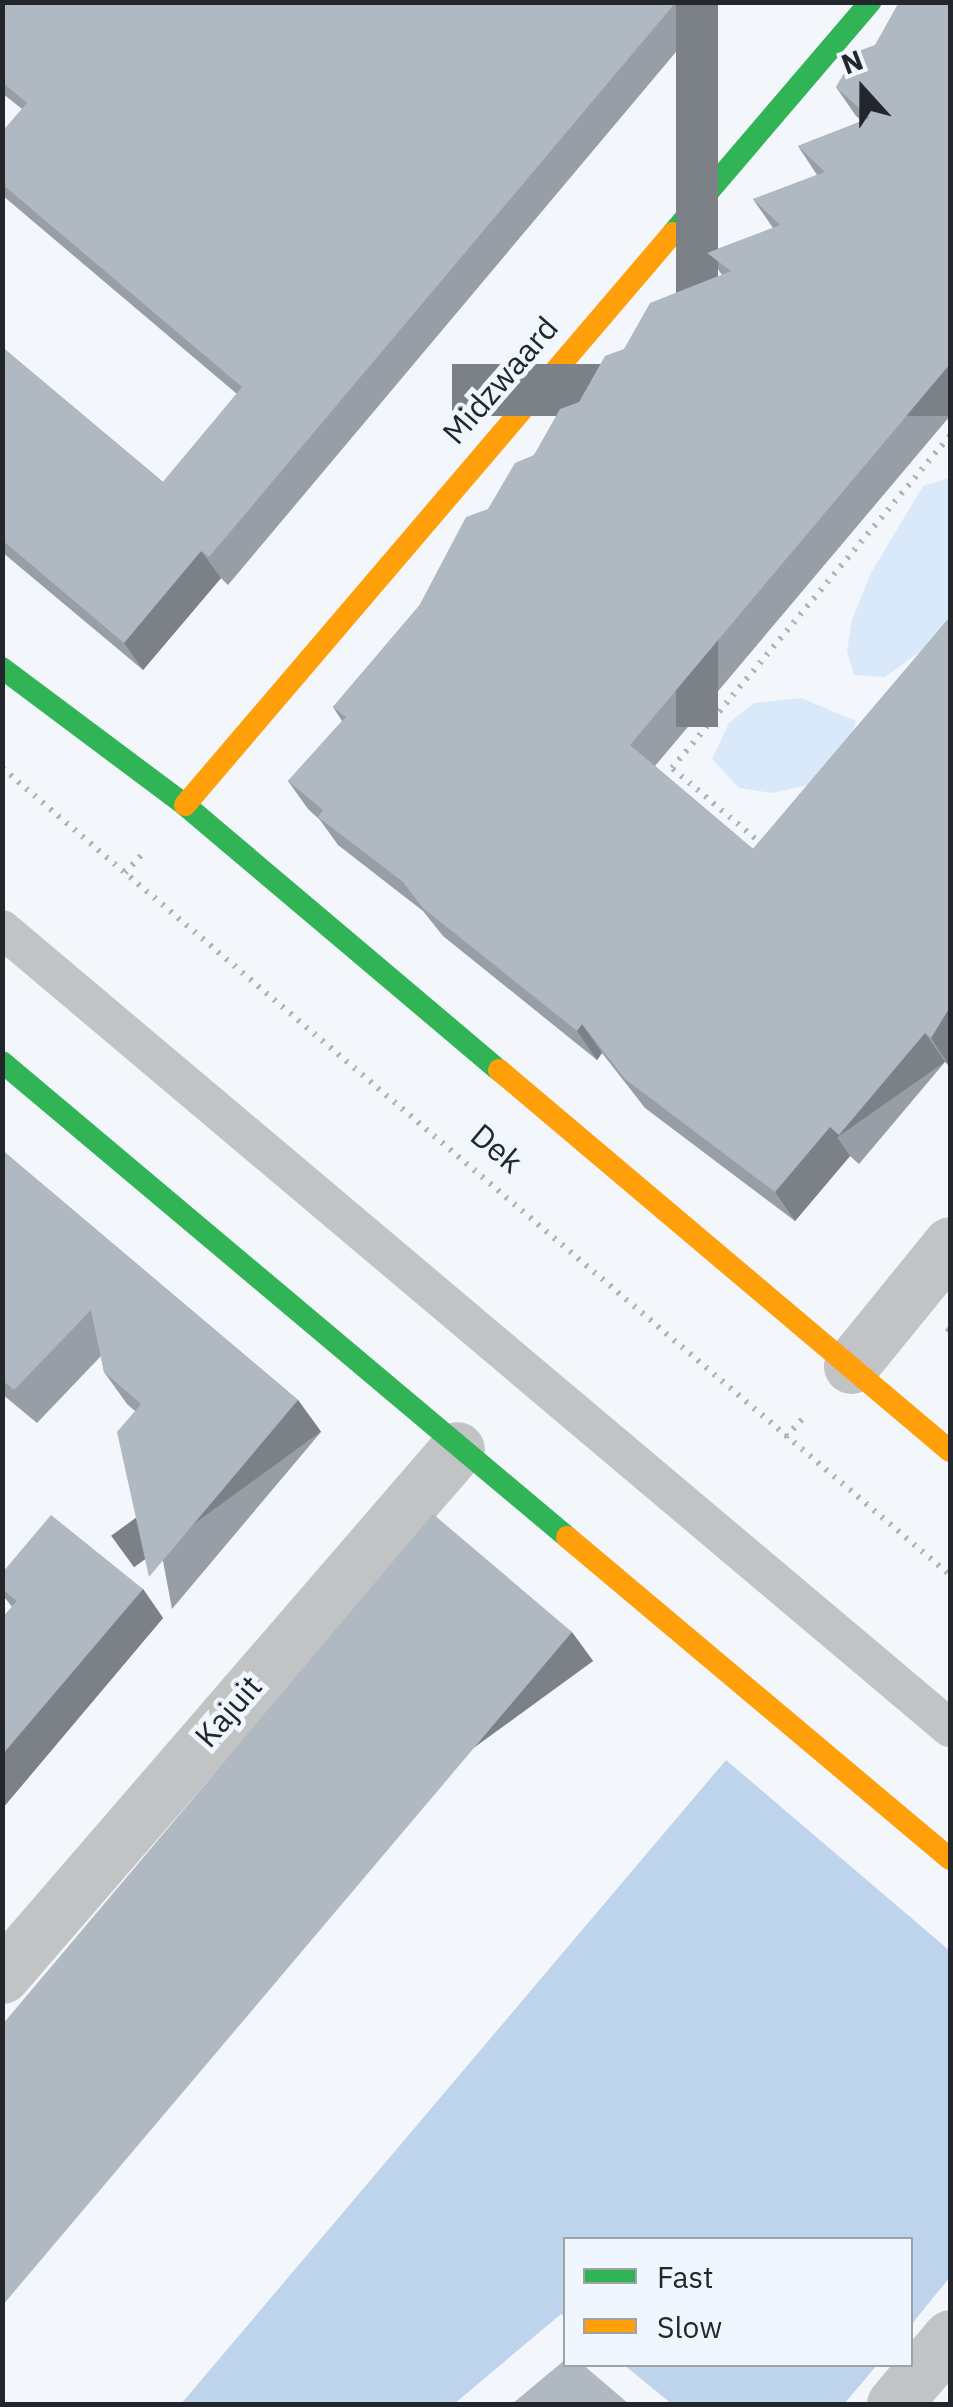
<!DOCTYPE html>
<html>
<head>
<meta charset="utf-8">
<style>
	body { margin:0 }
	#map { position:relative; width:953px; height:2407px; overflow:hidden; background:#f3f6fa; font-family:"IBM Plex Sans",sans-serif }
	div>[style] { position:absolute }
	.green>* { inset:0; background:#dae9fa }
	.forest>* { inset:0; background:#bed4ec }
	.path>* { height:6px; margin-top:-3px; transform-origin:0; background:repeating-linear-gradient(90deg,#b2b5b7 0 2.5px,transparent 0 10.5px) }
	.lane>* { height:38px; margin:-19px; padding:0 19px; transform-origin:19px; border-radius:19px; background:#c2c3c5 }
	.street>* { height:55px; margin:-27.5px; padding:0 27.5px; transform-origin:27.5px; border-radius:27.5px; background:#c2c3c5 }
	.fast>* { height:22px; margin:-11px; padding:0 11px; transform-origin:11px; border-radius:11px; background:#30b455 }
	.slow>* { height:22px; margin:-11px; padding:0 11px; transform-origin:11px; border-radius:11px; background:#ff9f0a }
	.wall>* { inset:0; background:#979ea6 }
	.shaded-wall>* { inset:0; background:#7b8187; transform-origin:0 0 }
	.building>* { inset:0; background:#b0b8c1 }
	span { translate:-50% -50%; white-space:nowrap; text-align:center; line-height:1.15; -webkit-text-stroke:10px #f0f6fd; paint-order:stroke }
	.street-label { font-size:32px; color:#23262b }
	.frame { position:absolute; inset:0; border:5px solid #23262b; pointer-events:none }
	.legend { position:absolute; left:563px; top:2237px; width:350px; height:130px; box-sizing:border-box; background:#f0f6fd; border:2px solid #9ea3a9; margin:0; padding:12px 18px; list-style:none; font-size:30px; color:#23262b }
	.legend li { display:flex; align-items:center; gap:20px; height:50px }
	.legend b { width:50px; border:2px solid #9ea3a9 }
	.north { position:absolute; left:813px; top:40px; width:100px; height:100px; -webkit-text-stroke:8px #f0f6fd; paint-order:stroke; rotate:339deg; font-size:28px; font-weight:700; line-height:40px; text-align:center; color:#23262b }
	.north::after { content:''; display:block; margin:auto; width:35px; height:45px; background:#23262b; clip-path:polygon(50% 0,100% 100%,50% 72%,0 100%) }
</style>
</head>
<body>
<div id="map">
	<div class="green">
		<i style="clip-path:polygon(950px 478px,950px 630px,885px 677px,854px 675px,847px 651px,852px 620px,871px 573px,923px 486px)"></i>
		<i style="clip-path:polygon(801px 698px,856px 721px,849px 749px,808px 785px,772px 793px,739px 788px,712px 759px,729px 723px,754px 703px)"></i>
	</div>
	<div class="forest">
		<i style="clip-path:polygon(726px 1760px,950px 1951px,950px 2277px,911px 2325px,910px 2240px,566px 2240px,565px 2317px,561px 2314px,454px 2404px,181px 2404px)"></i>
		<i style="clip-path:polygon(624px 2365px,877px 2365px,844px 2404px,672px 2404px)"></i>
	</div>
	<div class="path">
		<i style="left:2px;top:768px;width:1245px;rotate:40.41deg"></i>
		<i style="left:763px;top:845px;width:119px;rotate:-139.8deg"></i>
		<i style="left:672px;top:768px;width:434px;rotate:-50.1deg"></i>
		<i style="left:125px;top:873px;width:24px;rotate:-48deg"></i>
		<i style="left:786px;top:1437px;width:28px;rotate:-48deg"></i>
	</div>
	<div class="lane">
		<i style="left:2px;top:929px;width:1240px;rotate:40.13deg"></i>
	</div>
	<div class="street">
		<i style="left:851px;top:1366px;width:157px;rotate:-50.9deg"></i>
		<i style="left:2px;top:1976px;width:696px;rotate:-49.19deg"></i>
		<i style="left:894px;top:2404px;width:87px;rotate:-50.1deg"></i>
	</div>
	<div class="fast">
		<i style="left:673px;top:233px;width:304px;rotate:-49.5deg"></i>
		<i style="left:2px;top:668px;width:229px;rotate:36.8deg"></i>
		<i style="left:185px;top:805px;width:411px;rotate:40.2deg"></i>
		<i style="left:2px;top:1062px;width:738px;rotate:40.05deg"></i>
	</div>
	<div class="slow">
		<i style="left:185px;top:805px;width:752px;rotate:-49.53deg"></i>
		<i style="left:499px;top:1070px;width:590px;rotate:40.19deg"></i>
		<i style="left:567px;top:1537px;width:500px;rotate:40.05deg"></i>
	</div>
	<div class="wall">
		<i style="clip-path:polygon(2px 2px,718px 2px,228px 585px,221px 578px,143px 670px,2px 552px,2px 347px,163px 482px,237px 394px,2px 195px,2px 132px,22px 109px,2px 93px)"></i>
		<i style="clip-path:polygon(950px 2px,950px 416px,655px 766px,753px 849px,950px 617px,950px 1067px,945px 1062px,859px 1164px,850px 1156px,795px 1221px,645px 1108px,602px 1053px,597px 1060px,443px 936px,423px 911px,338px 845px,320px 820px,308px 809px,288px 781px,342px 721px,333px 707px,419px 606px,488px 509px,624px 349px,722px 275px,707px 253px,773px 228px,753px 199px,817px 175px,798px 146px,862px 121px,856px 116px,836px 87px,875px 45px)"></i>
		<i style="clip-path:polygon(2px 1150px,298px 1400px,321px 1432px,172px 1609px,135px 1411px,127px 1404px,104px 1372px,101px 1356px,37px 1423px,2px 1394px)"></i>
		<i style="clip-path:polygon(2px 1573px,143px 1589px,163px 1618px,2px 1809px,2px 1618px,12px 1607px,2px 1594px)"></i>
	</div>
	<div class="shaded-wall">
		<i style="left:676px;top:2px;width:42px;height:725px"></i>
		<i style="left:950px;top:364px;width:52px;height:498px;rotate:90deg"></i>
		<i style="clip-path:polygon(201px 551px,221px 578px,143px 670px,124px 643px)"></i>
		<i style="clip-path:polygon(950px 1007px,950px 1067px,931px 1038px)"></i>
		<i style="clip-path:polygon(582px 1024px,602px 1053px,597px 1060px,577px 1031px)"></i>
		<i style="left:925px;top:1033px;width:35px;height:133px;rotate:55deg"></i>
		<i style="clip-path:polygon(830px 1127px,850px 1156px,795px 1221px,775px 1192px)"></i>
		<i style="left:298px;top:1400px;width:39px;height:231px;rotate:54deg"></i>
		<i style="clip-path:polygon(143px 1589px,163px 1618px,2px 1809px,2px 1755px)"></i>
		<i style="left:572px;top:1632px;width:36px;height:883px;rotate:54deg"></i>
	</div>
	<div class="building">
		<i style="clip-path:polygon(2px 2px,676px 2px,209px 557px,201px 551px,124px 643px,2px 540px,2px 347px,163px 482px,242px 387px,2px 184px,2px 132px,27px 103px,2px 82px)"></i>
		<i style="clip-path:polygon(899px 2px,950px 2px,950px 364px,630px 745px,753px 849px,950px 617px,950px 1007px,931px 1038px,925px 1033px,839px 1135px,830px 1127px,775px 1192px,625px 1079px,582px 1024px,577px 1031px,423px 908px,403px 882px,318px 817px,323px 810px,288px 781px,346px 717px,333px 707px,419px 606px,466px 517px,488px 509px,515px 463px,534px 455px,560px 409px,579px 402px,605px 356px,624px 349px,650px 303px,731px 271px,707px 253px,780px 225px,753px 199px,825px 172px,798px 146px,870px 118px,836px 87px,856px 52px,875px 45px)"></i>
		<i style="clip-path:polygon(2px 1150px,298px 1400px,149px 1577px,117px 1432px,141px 1404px,104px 1372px,91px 1310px,14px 1390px,2px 1380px)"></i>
		<i style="clip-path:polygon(950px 1324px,950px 1335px,945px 1330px)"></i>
		<i style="clip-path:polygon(433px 1514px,572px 1632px,2px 2306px,2px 2025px)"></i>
		<i style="clip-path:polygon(51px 1515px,143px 1589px,2px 1755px,2px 1618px,17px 1601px,2px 1589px,2px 1573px)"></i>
		<i style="clip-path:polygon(566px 2359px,566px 2364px,582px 2364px,629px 2404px,512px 2404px)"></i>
	</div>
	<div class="street-label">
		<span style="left:500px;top:380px;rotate:-49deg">Midzwaard</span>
		<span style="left:497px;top:1148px;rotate:40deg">Dek</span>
		<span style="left:228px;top:1711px;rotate:-49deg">Kajuit</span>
	</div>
	<div class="frame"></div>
	<ul class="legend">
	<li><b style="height:12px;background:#30b455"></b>Fast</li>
	<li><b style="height:12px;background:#ff9f0a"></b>Slow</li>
	</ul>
	<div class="north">N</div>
</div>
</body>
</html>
